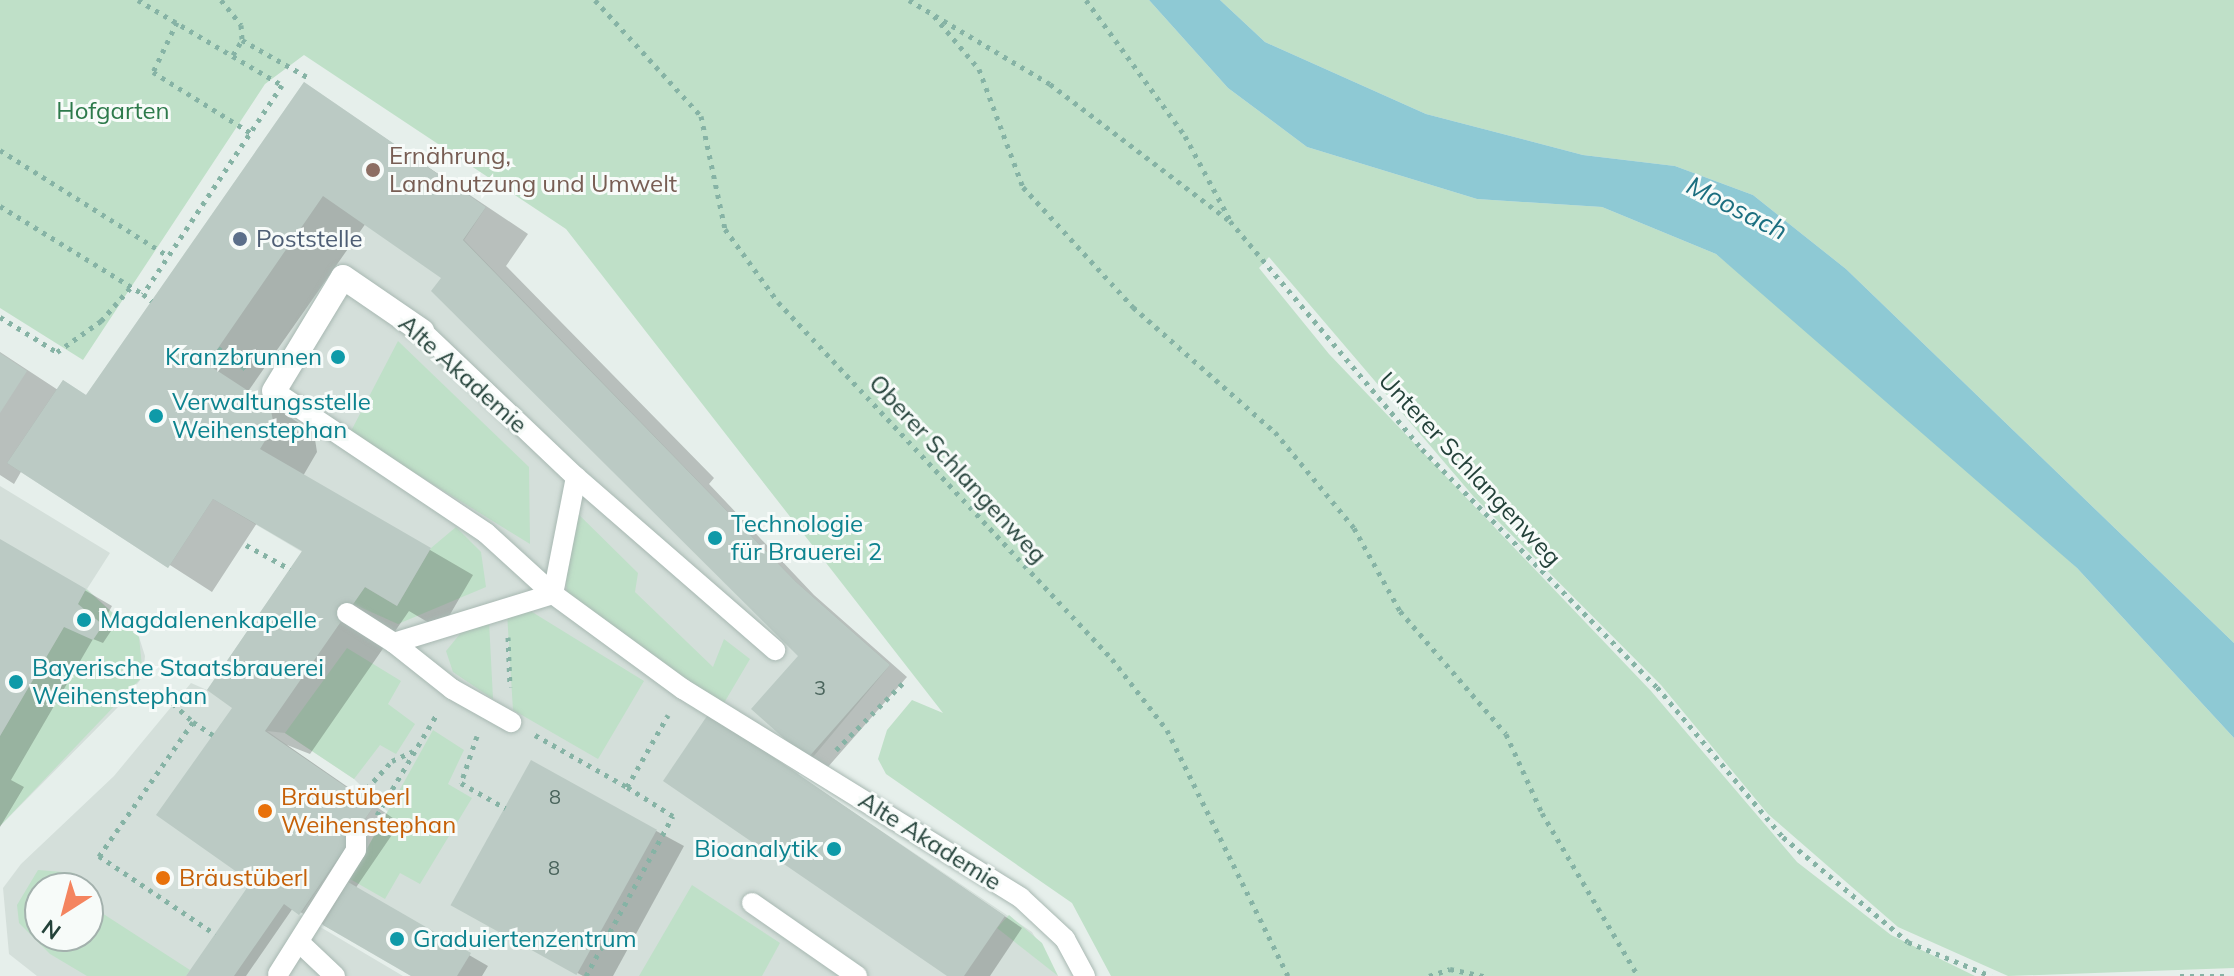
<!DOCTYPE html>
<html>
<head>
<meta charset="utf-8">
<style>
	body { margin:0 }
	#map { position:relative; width:2234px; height:976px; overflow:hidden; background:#e6efeb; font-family:Mulish,sans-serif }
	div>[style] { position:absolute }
	.built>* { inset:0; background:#d4dfda }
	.green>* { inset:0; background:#bfe0c8 }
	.water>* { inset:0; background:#8ec9d4 }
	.shadow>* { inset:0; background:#0003 }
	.building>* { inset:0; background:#bbcac4; transform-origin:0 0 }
	.path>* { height:5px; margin-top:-2.5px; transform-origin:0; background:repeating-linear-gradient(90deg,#86b3a5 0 4px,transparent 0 10px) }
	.roads { filter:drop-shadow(0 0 2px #a8b8b2) drop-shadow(0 0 2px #a8b8b2) }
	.lane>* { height:20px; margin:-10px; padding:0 10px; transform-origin:10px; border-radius:10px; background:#fff }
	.street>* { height:24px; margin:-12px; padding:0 12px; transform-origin:12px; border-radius:12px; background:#fff }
	.dots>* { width:22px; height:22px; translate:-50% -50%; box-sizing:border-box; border:4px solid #f7fbf9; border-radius:50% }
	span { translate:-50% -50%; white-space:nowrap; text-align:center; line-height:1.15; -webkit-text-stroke:6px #f7fbf9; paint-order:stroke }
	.number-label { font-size:20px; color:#4a645c }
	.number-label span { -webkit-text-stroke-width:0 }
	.park-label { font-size:24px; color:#2d7a4b }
	.education-label { font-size:24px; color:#785e54 }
	.left { translate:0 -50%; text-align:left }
	.service-label { font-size:24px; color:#4e5e75 }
	.culture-label { font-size:24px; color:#0d838f }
	.right { translate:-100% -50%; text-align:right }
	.street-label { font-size:24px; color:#24423a }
	.food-label { font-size:24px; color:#c56008 }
	.water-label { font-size:26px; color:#1c6f80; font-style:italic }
	.north { position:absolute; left:24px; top:872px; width:80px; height:80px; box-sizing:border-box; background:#f7fbf9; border:2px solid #a3b1ad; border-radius:50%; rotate:216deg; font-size:22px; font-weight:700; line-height:32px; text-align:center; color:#24423a }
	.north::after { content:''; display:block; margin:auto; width:28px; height:36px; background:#f4845f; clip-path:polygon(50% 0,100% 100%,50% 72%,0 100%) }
</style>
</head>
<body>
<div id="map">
	<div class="built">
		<i style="clip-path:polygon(evenodd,304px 82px,486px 207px,464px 240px,796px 582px,890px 665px,798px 775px,1032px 932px,1058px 976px,411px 976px,323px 925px,389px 813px,354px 779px,285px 733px,267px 731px,374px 806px,300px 915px,403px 976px,37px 976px,9px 954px,3px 888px,21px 864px,114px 776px,191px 683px,207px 690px,302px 552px,213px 499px,168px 568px,7px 463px,63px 380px,86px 395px,304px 82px,40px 888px,88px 888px,88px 936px,40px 936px,40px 888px)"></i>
		<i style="clip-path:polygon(0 486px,110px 553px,87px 589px,139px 637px,145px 656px,143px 676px,127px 698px,0 826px)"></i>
	</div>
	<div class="green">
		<i style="clip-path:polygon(0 0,1149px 0,1228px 88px,1307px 147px,1477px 199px,1602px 207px,1716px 254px,1937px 439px,2077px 568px,2234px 738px,2234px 968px,2008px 976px,1898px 927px,1768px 814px,1661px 685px,1474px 497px,1269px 257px,1259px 268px,1329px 354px,1651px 691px,1797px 862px,1891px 935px,1975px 976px,1111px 976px,1072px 903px,886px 774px,878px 759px,887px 730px,912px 700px,943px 713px,566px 229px,304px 55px,265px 84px,83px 360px,0 308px)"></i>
		<i style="clip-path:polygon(1220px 0,2234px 0,2234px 643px,1846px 269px,1753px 195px,1675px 166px,1583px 155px,1426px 114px,1265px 42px)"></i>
		<i style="clip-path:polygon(398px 341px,529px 467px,530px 544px,350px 433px)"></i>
		<i style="clip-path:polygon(566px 502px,638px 573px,635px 592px,713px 667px,724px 639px,750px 659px,724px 703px,568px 605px,560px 514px)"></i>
		<i style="clip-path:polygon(456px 527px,481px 552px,486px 587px,398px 624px,353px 604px,365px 587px,397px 606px,431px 548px)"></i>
		<i style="clip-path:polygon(86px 589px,139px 637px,143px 676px,0 826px,0 736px)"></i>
		<i style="clip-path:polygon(524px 607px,644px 681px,598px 759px,513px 710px,507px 613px)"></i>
		<i style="clip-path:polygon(489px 621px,493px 699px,453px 672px,446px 651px,464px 629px)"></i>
		<i style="clip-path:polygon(347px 648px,401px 681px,388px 704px,415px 724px,396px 754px,380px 745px,354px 779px,285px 733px)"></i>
		<i style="clip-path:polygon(433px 730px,464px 750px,448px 784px,472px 798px,420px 884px,400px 873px,385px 899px,350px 879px)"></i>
		<i style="clip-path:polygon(38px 870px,75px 873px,66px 888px,40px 888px,40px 936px,88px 936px,88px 904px,190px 970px,186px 976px,87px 976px,50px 954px,19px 923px,17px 905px)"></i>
		<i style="clip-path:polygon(692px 885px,780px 943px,762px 976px,639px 976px)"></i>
		<i style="clip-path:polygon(1009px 915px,1042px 943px,1058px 976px,997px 928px)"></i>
	</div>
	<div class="water">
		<i style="clip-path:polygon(1149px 0,1220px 0,1265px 42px,1426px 114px,1583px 155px,1675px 166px,1753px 195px,1846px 269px,2234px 643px,2234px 738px,2077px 568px,1716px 254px,1602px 207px,1477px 199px,1307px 147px,1228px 88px)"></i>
	</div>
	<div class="shadow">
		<i style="clip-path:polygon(304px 84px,528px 234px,506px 266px,714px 478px,709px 484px,814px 595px,907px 677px,827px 768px,809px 757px,800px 655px,444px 277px,366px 223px,249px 390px,314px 433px,317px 452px,303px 476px,473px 575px,441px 630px,409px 611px,310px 754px,287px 745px,400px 823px,355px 889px,488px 966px,482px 976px,416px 976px,293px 908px,246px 976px,188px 976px,252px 884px,235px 707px,305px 551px,257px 523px,212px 592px,22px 470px,14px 484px,0 475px,0 352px,58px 390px,87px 396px)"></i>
		<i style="clip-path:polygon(0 541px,112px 606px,102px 624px,111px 631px,103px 643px,93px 639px,11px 780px,24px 787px,0 827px)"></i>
		<i style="clip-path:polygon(728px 727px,1022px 928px,990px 976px,951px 976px)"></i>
		<i style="clip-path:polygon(531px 763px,684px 846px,613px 976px,583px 976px,481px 920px)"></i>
	</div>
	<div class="building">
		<i style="clip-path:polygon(304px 82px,486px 207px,463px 240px,796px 582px,890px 665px,807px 759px,751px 709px,798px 656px,431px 291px,441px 278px,323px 196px,207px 364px,270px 405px,274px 426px,260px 449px,431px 548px,397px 606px,365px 587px,265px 731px,374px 806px,299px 915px,284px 904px,234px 976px,186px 976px,251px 882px,156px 815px,232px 708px,207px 690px,302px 551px,213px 499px,168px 568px,7px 463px,63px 380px,86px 395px)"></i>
		<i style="clip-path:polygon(0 353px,27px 371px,0 413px)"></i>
		<i style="clip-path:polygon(0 539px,86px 589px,78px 604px,103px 625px,93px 640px,64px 627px,0 736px)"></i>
		<i style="clip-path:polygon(709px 713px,1005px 916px,964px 976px,947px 976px,663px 781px)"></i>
		<i style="left:531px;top:760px;width:144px;height:166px;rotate:29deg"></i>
		<i style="clip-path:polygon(348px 882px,471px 953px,457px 976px,411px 976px,323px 925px)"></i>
	</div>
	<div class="path">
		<i style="left:138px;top:0;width:167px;rotate:30.6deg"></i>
		<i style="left:282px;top:85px;width:251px;rotate:123.6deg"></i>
		<i style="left:143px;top:294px;width:11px;rotate:38deg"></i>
		<i style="left:221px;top:0;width:32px;rotate:51deg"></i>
		<i style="left:241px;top:25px;width:14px;rotate:86deg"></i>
		<i style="left:595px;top:0;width:157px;rotate:47.6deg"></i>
		<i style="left:701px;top:116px;width:116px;rotate:78deg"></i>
		<i style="left:725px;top:229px;width:90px;rotate:54deg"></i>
		<i style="left:778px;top:302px;width:489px;rotate:46.9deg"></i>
		<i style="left:1112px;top:659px;width:90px;rotate:52.2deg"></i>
		<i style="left:1167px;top:730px;width:274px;rotate:63.8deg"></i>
		<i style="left:909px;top:0;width:164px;rotate:30.8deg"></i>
		<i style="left:1050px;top:84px;width:226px;rotate:37.3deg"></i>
		<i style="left:1230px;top:221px;width:298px;rotate:49.9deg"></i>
		<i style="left:1422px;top:449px;width:334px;rotate:45.4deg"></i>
		<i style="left:1657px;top:687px;width:196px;rotate:50deg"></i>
		<i style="left:1783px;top:837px;width:163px;rotate:40deg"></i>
		<i style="left:1908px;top:942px;width:90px;rotate:22.3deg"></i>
		<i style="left:1086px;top:0;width:168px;rotate:53.9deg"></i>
		<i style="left:1185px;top:136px;width:95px;rotate:61.8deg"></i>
		<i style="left:934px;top:16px;width:70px;rotate:49.7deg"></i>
		<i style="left:979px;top:69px;width:126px;rotate:69.6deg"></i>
		<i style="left:1023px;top:187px;width:163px;rotate:47.5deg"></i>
		<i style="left:1133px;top:307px;width:189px;rotate:41.4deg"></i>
		<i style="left:1275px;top:432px;width:124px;rotate:50.5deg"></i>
		<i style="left:1354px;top:528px;width:95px;rotate:61deg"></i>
		<i style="left:1400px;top:611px;width:162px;rotate:49.2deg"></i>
		<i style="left:1506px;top:734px;width:87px;rotate:65.5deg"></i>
		<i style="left:1542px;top:813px;width:189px;rotate:59.5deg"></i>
		<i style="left:177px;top:22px;width:55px;rotate:115.6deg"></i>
		<i style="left:153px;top:72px;width:115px;rotate:31.9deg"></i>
		<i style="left:233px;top:55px;width:17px;rotate:-59deg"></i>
		<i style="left:242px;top:40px;width:75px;rotate:29.6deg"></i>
		<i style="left:0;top:150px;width:199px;rotate:32.2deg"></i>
		<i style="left:0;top:206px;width:168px;rotate:31.6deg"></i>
		<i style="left:0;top:317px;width:67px;rotate:31.6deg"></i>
		<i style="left:57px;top:352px;width:54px;rotate:-35.2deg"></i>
		<i style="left:101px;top:321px;width:45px;rotate:-48.6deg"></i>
		<i style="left:218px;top:348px;width:38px;rotate:37deg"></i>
		<i style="left:246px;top:545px;width:50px;rotate:28.6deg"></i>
		<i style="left:508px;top:637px;width:50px;rotate:87.7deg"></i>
		<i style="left:158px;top:690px;width:47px;rotate:42.4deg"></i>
		<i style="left:213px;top:735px;width:24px;rotate:-147deg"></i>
		<i style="left:193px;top:722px;width:164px;rotate:125deg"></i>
		<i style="left:99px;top:856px;width:140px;rotate:33.9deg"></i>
		<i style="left:535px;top:735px;width:106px;rotate:29.5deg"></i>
		<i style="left:627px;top:787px;width:83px;rotate:-60.3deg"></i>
		<i style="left:477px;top:736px;width:50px;rotate:108.8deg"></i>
		<i style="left:461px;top:783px;width:51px;rotate:29.6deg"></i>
		<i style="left:836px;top:750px;width:99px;rotate:-45deg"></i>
		<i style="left:360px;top:796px;width:47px;rotate:-47.6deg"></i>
		<i style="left:392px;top:761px;width:23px;rotate:-25deg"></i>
		<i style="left:377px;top:815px;width:117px;rotate:-59.3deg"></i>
		<i style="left:586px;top:976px;width:182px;rotate:-61.5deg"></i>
		<i style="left:673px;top:816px;width:54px;rotate:-147.8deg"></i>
		<i style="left:1429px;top:976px;width:22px;rotate:-18deg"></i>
		<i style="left:1450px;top:969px;width:35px;rotate:12deg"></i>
		<i style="left:2180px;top:976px;width:50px"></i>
	</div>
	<div class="roads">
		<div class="lane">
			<i style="left:422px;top:331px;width:212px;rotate:43.5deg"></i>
			<i style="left:576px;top:477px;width:119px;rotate:101.1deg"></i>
			<i style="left:553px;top:594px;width:166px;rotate:162.9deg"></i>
			<i style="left:394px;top:643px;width:74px;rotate:38.4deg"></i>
			<i style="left:452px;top:689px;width:68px;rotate:29.2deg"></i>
			<i style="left:274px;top:391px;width:255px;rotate:33.8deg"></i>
			<i style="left:486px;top:533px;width:91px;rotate:42.3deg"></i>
			<i style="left:553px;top:594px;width:161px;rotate:36.2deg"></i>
			<i style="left:683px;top:689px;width:397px;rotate:31.7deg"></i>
			<i style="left:1021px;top:898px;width:60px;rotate:43deg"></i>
			<i style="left:1065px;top:939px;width:42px;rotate:61.6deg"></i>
			<i style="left:576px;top:477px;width:264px;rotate:41deg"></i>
			<i style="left:347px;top:613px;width:56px;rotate:32.6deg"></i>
			<i style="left:752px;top:903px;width:128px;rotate:34.8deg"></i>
			<i style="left:300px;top:943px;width:48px;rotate:43.3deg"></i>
			<i style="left:278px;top:974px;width:146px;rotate:-57.8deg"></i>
			<i style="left:356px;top:850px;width:17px;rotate:-90deg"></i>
		</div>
		<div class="street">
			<i style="left:274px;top:391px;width:133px;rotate:-58.8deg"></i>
			<i style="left:343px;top:277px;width:96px;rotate:34.4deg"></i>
		</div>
	</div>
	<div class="dots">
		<i style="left:373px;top:170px;background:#8d6e63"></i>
		<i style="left:240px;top:239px;background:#5c6f8a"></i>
		<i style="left:338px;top:357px;background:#0f9aa8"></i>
		<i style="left:156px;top:416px;background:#0f9aa8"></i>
		<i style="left:715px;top:538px;background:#0f9aa8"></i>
		<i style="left:84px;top:620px;background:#0f9aa8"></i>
		<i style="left:16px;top:682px;background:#0f9aa8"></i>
		<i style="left:265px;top:811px;background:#e8710a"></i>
		<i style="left:834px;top:849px;background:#0f9aa8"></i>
		<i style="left:163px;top:878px;background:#e8710a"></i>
		<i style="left:397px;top:939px;background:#0f9aa8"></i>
	</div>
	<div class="number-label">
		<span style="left:820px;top:687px">3</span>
		<span style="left:555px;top:796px">8</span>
		<span style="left:554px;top:867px">8</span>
	</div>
	<div class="park-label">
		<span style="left:113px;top:111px">Hofgarten</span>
	</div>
	<div class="education-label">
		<span class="left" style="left:389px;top:170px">Ernährung,<br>Landnutzung und Umwelt</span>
	</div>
	<div class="service-label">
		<span class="left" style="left:256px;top:239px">Poststelle</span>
	</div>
	<div class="culture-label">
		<span class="right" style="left:322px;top:357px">Kranzbrunnen</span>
		<span class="left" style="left:172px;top:416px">Verwaltungsstelle<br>Weihenstephan</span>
		<span class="left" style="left:731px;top:538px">Technologie<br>für Brauerei 2</span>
		<span class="left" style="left:100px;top:620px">Magdalenenkapelle</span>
		<span class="left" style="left:32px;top:682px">Bayerische Staatsbrauerei<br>Weihenstephan</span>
		<span class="right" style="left:818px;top:849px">Bioanalytik</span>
		<span class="left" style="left:413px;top:939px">Graduiertenzentrum</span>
	</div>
	<div class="street-label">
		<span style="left:463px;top:374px;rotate:42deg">Alte Akademie</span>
		<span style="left:958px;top:469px;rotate:47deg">Oberer Schlangenweg</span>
		<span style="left:1470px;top:469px;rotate:47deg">Unterer Schlangenweg</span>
		<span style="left:930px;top:841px;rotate:32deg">Alte Akademie</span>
	</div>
	<div class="food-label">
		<span class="left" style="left:281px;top:811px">Bräustüberl<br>Weihenstephan</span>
		<span class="left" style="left:179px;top:878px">Bräustüberl</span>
	</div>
	<div class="water-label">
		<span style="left:1737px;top:208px;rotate:27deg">Moosach</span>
	</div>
	<div class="north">N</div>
</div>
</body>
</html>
